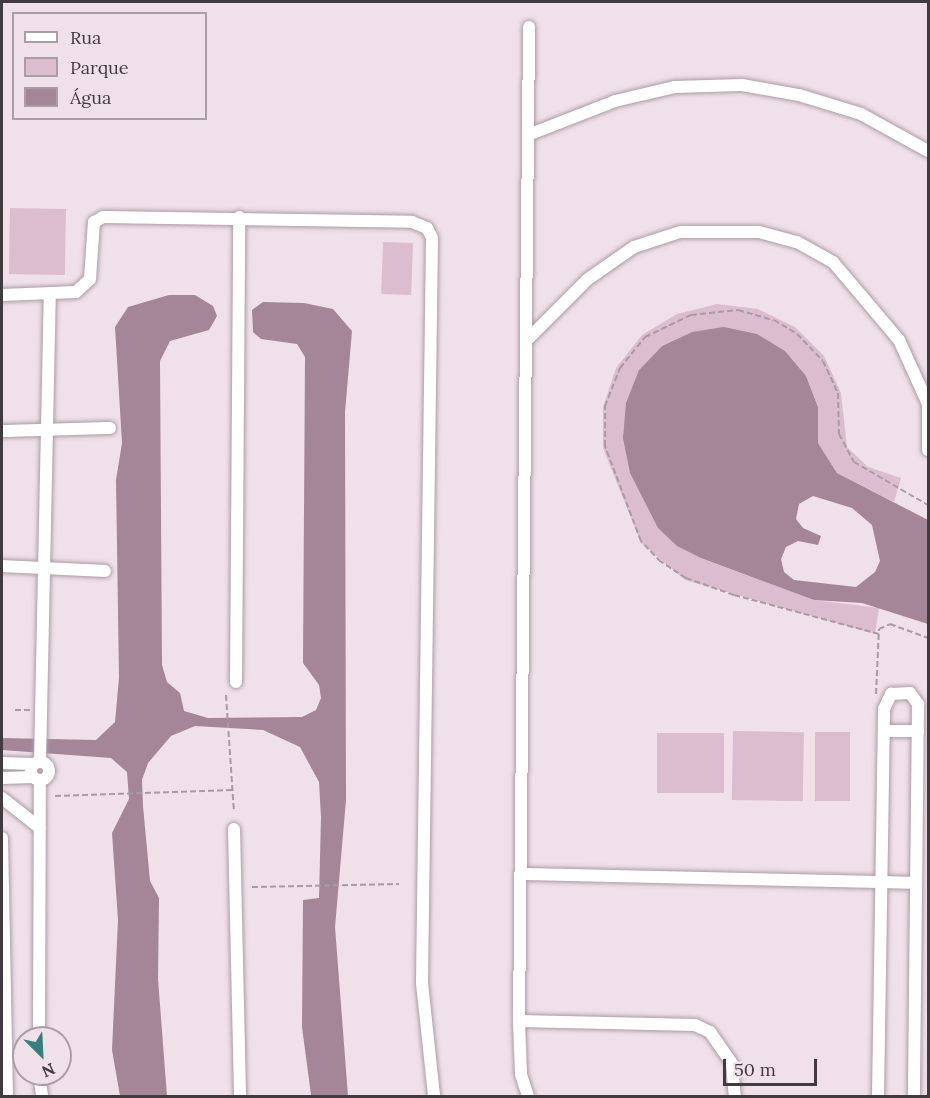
<!DOCTYPE html>
<html>
<head>
<meta charset="utf-8">
<style>
	body { margin:0 }
	#map { position:relative; width:930px; height:1098px; overflow:hidden; background:#f0e0e9; font-family:Lora,serif }
	div>[style] { position:absolute }
	.green>* { inset:0; background:#dcbdcf; transform-origin:0 0 }
	.water>* { inset:0; background:#a58598 }
	.path>* { height:2px; margin-top:-1px; transform-origin:0; background:repeating-linear-gradient(90deg,#a89ba2 0 6px,transparent 0 9px) }
	.roads { filter:drop-shadow(0 0 2px #ab9ca4) drop-shadow(0 0 2px #ab9ca4) }
	.minor>* { height:12px; margin:-6px; padding:0 6px; transform-origin:6px; border-radius:6px; background:#fff }
	.minor>.ring { margin:-6px; padding:0; box-sizing:content-box; background:none; border:12px solid #fff; border-radius:50% }
	span { translate:-50% -50%; white-space:nowrap; text-align:center; line-height:1.15; -webkit-text-stroke:6px #f0e0e9; paint-order:stroke }
	.frame { position:absolute; inset:0; border:3px solid #413a3e; pointer-events:none }
	.legend { position:absolute; left:12px; top:12px; width:195px; height:108px; box-sizing:border-box; background:#f0e0e9; border:2px solid #aa9ea5; margin:0; padding:8px 10px; list-style:none; font-size:18px; color:#413a3e }
	.legend li { display:flex; align-items:center; gap:12px; height:30px }
	.legend b { width:30px; border:2px solid #aa9ea5 }
	.north { position:absolute; left:12px; top:1026px; width:60px; height:60px; box-sizing:border-box; background:#f0e0e9; border:2px solid #aa9ea5; border-radius:50%; rotate:156deg; font-size:16px; font-weight:700; line-height:24px; text-align:center; color:#413a3e }
	.north::after { content:''; display:block; margin:auto; width:21px; height:27px; background:#377f7d; clip-path:polygon(50% 0,100% 100%,50% 72%,0 100%) }
	.scale { position:absolute; left:723px; top:1059px; width:94px; height:27px; box-sizing:border-box; border:3px solid #413a3e; border-top:0; padding-left:8px; font-size:18px; line-height:21px; white-space:nowrap; color:#413a3e; -webkit-text-stroke:4px #f0e0e9; paint-order:stroke }
</style>
</head>
<body>
<div id="map">
	<div class="green">
		<i style="left:10px;top:208px;width:56px;height:66px;rotate:1deg"></i>
		<i style="left:383px;top:242px;width:30px;height:52px;rotate:2deg"></i>
		<i style="clip-path:polygon(717px 304px,758px 309px,795px 327px,824px 356px,841px 393px,847px 447px,868px 467px,901px 478px,894px 502px,837px 473px,818px 443px,818px 407px,806px 376px,692px 332px,662px 346px,639px 370px,701px 558px,814px 600px,879px 608px,875px 634px,685px 580px,641px 543px,603px 448px,603px 407px,616px 368px,642px 335px,677px 314px)"></i>
		<i style="left:733px;top:731px;width:71px;height:69px;rotate:1deg"></i>
		<i style="left:815px;top:732px;width:35px;height:69px"></i>
		<i style="left:657px;top:733px;width:67px;height:60px"></i>
	</div>
	<div class="water">
		<i style="clip-path:polygon(169px 295px,195px 295px,213px 306px,217px 316px,209px 330px,170px 341px,160px 361px,162px 665px,167px 682px,180px 693px,184px 711px,208px 718px,302px 717px,316px 710px,321px 698px,319px 685px,303px 663px,305px 357px,297px 344px,261px 339px,253px 332px,252px 310px,263px 302px,304px 303px,333px 309px,352px 331px,345px 412px,346px 800px,335px 927px,348px 1096px,311px 1095px,302px 1027px,303px 900px,319px 898px,321px 817px,319px 782px,300px 747px,263px 730px,195px 726px,171px 736px,148px 763px,142px 780px,143px 806px,150px 881px,159px 898px,158px 979px,167px 1096px,120px 1096px,112px 1050px,118px 920px,112px 833px,129px 799px,127px 772px,111px 758px,2px 750px,2px 738px,96px 740px,115px 722px,119px 678px,116px 480px,122px 443px,115px 327px,128px 307px)"></i>
		<i style="clip-path:polygon(evenodd,724px 327px,757px 334px,785px 351px,806px 376px,818px 407px,818px 443px,837px 473px,928px 520px,928px 624px,862px 603px,814px 600px,701px 558px,677px 546px,658px 528px,630px 473px,623px 438px,626px 403px,639px 370px,662px 346px,692px 332px,724px 327px,813px 496px,852px 508px,872px 525px,880px 561px,875px 572px,856px 587px,794px 580px,784px 572px,781px 559px,786px 547px,798px 541px,818px 545px,821px 536px,803px 528px,796px 519px,799px 504px,813px 496px)"></i>
	</div>
	<div class="path">
		<i style="left:879px;top:634px;width:150px;rotate:-164.9deg"></i>
		<i style="left:734px;top:595px;width:51px;rotate:-160.5deg"></i>
		<i style="left:686px;top:578px;width:30px;rotate:-147deg"></i>
		<i style="left:661px;top:562px;width:29px;rotate:-134deg"></i>
		<i style="left:641px;top:541px;width:102px;rotate:-110.8deg"></i>
		<i style="left:605px;top:446px;width:40px;rotate:-90deg"></i>
		<i style="left:605px;top:406px;width:41px;rotate:-68.5deg"></i>
		<i style="left:620px;top:368px;width:40px;rotate:-51deg"></i>
		<i style="left:645px;top:337px;width:51px;rotate:-25.6deg"></i>
		<i style="left:691px;top:315px;width:47px;rotate:-6.1deg"></i>
		<i style="left:738px;top:310px;width:37px;rotate:16deg"></i>
		<i style="left:774px;top:320px;width:27px;rotate:31deg"></i>
		<i style="left:797px;top:334px;width:37px;rotate:46deg"></i>
		<i style="left:823px;top:361px;width:35px;rotate:65deg"></i>
		<i style="left:838px;top:393px;width:41px;rotate:88.6deg"></i>
		<i style="left:839px;top:434px;width:32px;rotate:62deg"></i>
		<i style="left:854px;top:462px;width:86px;rotate:30.2deg"></i>
		<i style="left:876px;top:694px;width:65px;rotate:-87.4deg"></i>
		<i style="left:879px;top:629px;width:12px;rotate:-24deg"></i>
		<i style="left:890px;top:624px;width:40px;rotate:20.2deg"></i>
		<i style="left:226px;top:695px;width:116px;rotate:86.1deg"></i>
		<i style="left:15px;top:710px;width:15px"></i>
		<i style="left:55px;top:796px;width:178px;rotate:-1.9deg"></i>
		<i style="left:252px;top:887px;width:147px;rotate:-1.2deg"></i>
	</div>
	<div class="roads">
		<div class="minor">
			<i style="left:528px;top:135px;width:93px;rotate:-21.3deg"></i>
			<i style="left:615px;top:101px;width:62px;rotate:-13.1deg"></i>
			<i style="left:675px;top:87px;width:67px;rotate:-1.7deg"></i>
			<i style="left:742px;top:85px;width:58px;rotate:10deg"></i>
			<i style="left:799px;top:95px;width:65px;rotate:17deg"></i>
			<i style="left:861px;top:114px;width:77px;rotate:28.9deg"></i>
			<i style="left:2px;top:295px;width:74px;rotate:-2.3deg"></i>
			<i style="left:76px;top:292px;width:19px;rotate:-43deg"></i>
			<i style="left:90px;top:279px;width:57px;rotate:-86deg"></i>
			<i style="left:94px;top:222px;width:10px;rotate:-29deg"></i>
			<i style="left:103px;top:217px;width:309px;rotate:0.9deg"></i>
			<i style="left:412px;top:222px;width:16px;rotate:22deg"></i>
			<i style="left:427px;top:228px;width:11px;rotate:63deg"></i>
			<i style="left:432px;top:238px;width:745px;rotate:90.77deg"></i>
			<i style="left:422px;top:983px;width:114px;rotate:83.9deg"></i>
			<i style="left:529px;top:338px;width:83px;rotate:-45deg"></i>
			<i style="left:588px;top:279px;width:56px;rotate:-34.8deg"></i>
			<i style="left:634px;top:247px;width:48px;rotate:-18.1deg"></i>
			<i style="left:680px;top:232px;width:79px"></i>
			<i style="left:759px;top:232px;width:39px;rotate:15deg"></i>
			<i style="left:797px;top:242px;width:41px;rotate:29.1deg"></i>
			<i style="left:833px;top:262px;width:102px;rotate:49.8deg"></i>
			<i style="left:899px;top:340px;width:70px;rotate:65.6deg"></i>
			<i style="left:2px;top:431px;width:108px;rotate:-1.6deg"></i>
			<i style="left:928px;top:450px;width:44px;rotate:-90deg"></i>
			<i style="left:2px;top:566px;width:103px;rotate:2.8deg"></i>
			<i style="left:236px;top:682px;width:465px;rotate:-89.6deg"></i>
			<i style="left:884px;top:731px;width:34px"></i>
			<i class="ring" style="left:31px;top:762px;width:6px;height:6px"></i>
			<i style="left:40px;top:762px;width:466px;rotate:-88.8deg"></i>
			<i style="left:2px;top:763px;width:32px;rotate:2deg"></i>
			<i style="left:2px;top:778px;width:31px;rotate:-2deg"></i>
			<i style="left:2px;top:798px;width:48px;rotate:38.3deg"></i>
			<i style="left:234px;top:829px;width:267px;rotate:88.7deg"></i>
			<i style="left:2px;top:838px;width:258px;rotate:88.9deg"></i>
			<i style="left:520px;top:874px;width:396px;rotate:1.3deg"></i>
			<i style="left:519px;top:1021px;width:176px;rotate:1.3deg"></i>
			<i style="left:695px;top:1025px;width:17px;rotate:25deg"></i>
			<i style="left:710px;top:1032px;width:39px;rotate:55deg"></i>
			<i style="left:732px;top:1064px;width:32px;rotate:85deg"></i>
			<i style="left:39px;top:1038px;width:258px;rotate:-89.8deg"></i>
			<i style="left:39px;top:1074px;width:22px;rotate:82deg"></i>
			<i style="left:528px;top:1096px;width:23px;rotate:-108deg"></i>
			<i style="left:521px;top:1074px;width:53px;rotate:-92.2deg"></i>
			<i style="left:519px;top:1021px;width:994px;rotate:-89.42deg"></i>
			<i style="left:878px;top:1096px;width:387px;rotate:-89.1deg"></i>
			<i style="left:884px;top:709px;width:17px;rotate:-65deg"></i>
			<i style="left:891px;top:694px;width:19px;rotate:-3deg"></i>
			<i style="left:910px;top:693px;width:14px;rotate:54deg"></i>
			<i style="left:918px;top:704px;width:392px;rotate:90.6deg"></i>
		</div>
	</div>
	<div class="frame"></div>
	<ul class="legend">
	<li><b style="height:8px;background:#fff"></b>Rua</li>
	<li><b style="height:16px;background:#dcbdcf"></b>Parque</li>
	<li><b style="height:16px;background:#a58598"></b>Água</li>
	</ul>
	<div class="north">N</div>
	<div class="scale">50 m</div>
</div>
</body>
</html>
